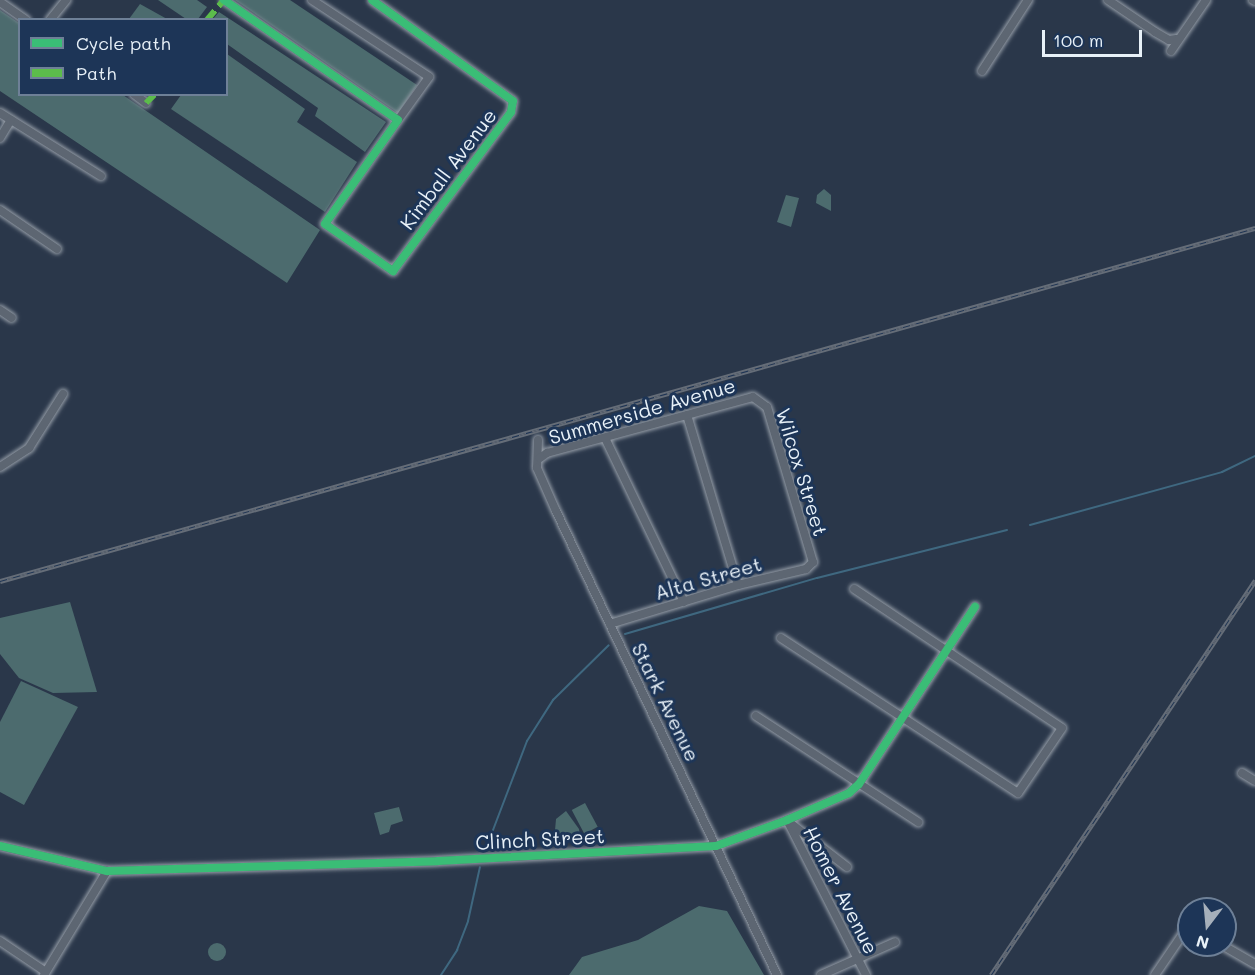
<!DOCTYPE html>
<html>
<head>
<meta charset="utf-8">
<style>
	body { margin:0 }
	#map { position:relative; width:1255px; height:975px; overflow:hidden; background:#2a374a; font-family:Mali,sans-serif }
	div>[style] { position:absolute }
	.green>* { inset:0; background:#4c6b6e; transform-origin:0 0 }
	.round { border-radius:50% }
	.stream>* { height:2px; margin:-1px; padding:0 1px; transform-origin:1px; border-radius:1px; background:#3f6880 }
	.roads { filter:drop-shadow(0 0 2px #959da7) drop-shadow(0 0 2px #959da7) }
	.minor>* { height:8px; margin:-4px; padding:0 4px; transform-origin:4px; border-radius:4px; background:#5d6672 }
	.rail>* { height:4.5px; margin-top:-2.25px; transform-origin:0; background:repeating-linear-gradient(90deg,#1d3557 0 7px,#656d78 0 14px); box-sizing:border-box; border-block:2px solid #656d78 }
	.quiet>* { height:6px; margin-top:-3px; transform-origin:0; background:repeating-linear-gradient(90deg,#5cbc4b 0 12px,transparent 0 18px) }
	.cycleway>* { height:8px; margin:-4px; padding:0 4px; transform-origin:4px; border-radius:4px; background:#3abd76 }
	span { translate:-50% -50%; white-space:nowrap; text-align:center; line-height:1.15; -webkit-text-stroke:6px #1d3557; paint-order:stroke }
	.street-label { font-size:20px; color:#e8f1f8 }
	.legend { position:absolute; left:18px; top:18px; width:210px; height:78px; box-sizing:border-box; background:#1d3557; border:2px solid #6e8097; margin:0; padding:8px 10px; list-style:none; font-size:18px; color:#e8f1f8 }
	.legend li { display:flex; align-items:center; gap:12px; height:30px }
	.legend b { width:30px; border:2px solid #6e8097 }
	.north { position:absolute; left:1177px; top:897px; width:60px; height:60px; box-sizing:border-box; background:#1d3557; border:2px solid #6e8097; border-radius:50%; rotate:196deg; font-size:16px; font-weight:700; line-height:24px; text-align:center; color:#e8f1f8 }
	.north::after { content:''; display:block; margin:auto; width:21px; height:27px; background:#a6b0bb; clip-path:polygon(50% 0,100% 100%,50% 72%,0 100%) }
	.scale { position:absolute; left:1042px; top:30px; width:100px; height:27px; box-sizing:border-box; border:3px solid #e8f1f8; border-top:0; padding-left:8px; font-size:18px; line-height:21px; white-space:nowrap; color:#e8f1f8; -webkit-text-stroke:4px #1d3557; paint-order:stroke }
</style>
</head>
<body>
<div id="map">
	<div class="green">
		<i style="clip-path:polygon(158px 0,197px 0,207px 7px,198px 19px,186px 19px)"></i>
		<i style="clip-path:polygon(235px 0,290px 0,417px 85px,398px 113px)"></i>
		<i style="clip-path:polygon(140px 4px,167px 19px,129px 19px)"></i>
		<i style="clip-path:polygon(0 10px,19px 23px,20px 94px,123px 95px,320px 230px,287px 283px,0 91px)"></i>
		<i style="clip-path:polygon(219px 12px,386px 122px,365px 152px,315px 116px,318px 108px,227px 44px,226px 20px,213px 19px)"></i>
		<i style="clip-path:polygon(227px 54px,305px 109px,297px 122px,357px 162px,325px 212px,171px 109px,181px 95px,226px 94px)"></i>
		<i style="clip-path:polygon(824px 189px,831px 195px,831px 211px,816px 203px,817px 195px)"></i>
		<i style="clip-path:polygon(786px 195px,799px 198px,791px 227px,777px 222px)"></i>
		<i style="clip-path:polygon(70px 602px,97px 692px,53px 693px,19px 678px,0 654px,0 618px)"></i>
		<i style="clip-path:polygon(21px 681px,78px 707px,24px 805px,0 792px,0 722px)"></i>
		<i style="left:585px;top:803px;width:27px;height:15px;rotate:62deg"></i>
		<i style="clip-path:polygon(399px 807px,403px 821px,391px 825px,389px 832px,380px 835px,374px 813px)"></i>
		<i style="clip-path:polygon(566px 811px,579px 829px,581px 841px,554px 842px,556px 819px)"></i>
		<i style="clip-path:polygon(699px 906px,727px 911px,764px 975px,569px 975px,582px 957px,638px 940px)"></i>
		<i class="round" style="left:208px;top:943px;width:18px;height:18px"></i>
	</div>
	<div class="stream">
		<i style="left:1030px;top:525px;width:199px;rotate:-15.4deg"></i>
		<i style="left:1222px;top:472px;width:37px;rotate:-26deg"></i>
		<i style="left:625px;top:634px;width:200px;rotate:-16.3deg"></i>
		<i style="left:817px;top:578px;width:196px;rotate:-14.2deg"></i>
		<i style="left:485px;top:851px;width:118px;rotate:-69.1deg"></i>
		<i style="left:527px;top:741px;width:49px;rotate:-57.6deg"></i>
		<i style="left:553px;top:700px;width:78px;rotate:-44.5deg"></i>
		<i style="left:441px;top:975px;width:30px;rotate:-57deg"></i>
		<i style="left:457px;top:950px;width:31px;rotate:-69deg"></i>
		<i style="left:468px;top:921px;width:55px;rotate:-77.5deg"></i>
	</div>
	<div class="roads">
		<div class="minor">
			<i style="left:224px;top:0;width:211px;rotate:34.6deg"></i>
			<i style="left:398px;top:120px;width:127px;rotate:125.1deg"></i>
			<i style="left:325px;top:224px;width:83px;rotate:34.7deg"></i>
			<i style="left:393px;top:271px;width:198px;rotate:-53.4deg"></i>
			<i style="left:511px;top:112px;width:11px;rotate:-80deg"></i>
			<i style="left:513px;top:101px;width:173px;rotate:-144.4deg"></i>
			<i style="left:312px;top:0;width:140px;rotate:33.3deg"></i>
			<i style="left:429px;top:77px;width:53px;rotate:125.8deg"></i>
			<i style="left:1108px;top:0;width:57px;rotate:34.2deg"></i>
			<i style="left:1155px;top:32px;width:16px;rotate:30deg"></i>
			<i style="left:1169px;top:40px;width:7px;rotate:-8deg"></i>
			<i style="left:1253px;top:0;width:2px;rotate:27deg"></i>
			<i style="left:0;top:2px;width:32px;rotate:35deg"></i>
			<i style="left:50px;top:20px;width:26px;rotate:-51deg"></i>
			<i style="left:1171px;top:51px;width:62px;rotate:-55.5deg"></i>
			<i style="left:982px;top:71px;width:85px;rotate:-57.1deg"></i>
			<i style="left:134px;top:94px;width:15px;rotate:37deg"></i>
			<i style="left:0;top:113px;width:119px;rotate:32deg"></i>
			<i style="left:0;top:138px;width:21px;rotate:-59deg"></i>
			<i style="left:0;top:210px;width:69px;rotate:34.4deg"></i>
			<i style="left:0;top:310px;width:14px;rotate:34deg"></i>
			<i style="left:687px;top:415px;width:177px;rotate:73.3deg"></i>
			<i style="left:605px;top:438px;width:182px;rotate:64.3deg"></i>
			<i style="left:538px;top:440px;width:28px;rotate:92deg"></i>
			<i style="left:537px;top:468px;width:47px;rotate:66.2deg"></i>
			<i style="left:556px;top:511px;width:514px;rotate:64.53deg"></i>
			<i style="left:540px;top:458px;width:9px;rotate:-36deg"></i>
			<i style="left:547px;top:453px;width:213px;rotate:-15.2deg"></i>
			<i style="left:753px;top:397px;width:17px;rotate:36deg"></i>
			<i style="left:767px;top:407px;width:162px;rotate:73.5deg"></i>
			<i style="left:813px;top:562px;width:10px;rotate:135deg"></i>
			<i style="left:806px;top:569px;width:70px;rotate:166.8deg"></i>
			<i style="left:738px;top:585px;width:134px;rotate:163.1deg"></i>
			<i style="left:0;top:467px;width:35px;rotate:-33deg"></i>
			<i style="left:29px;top:448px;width:64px;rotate:-57.8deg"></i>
			<i style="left:781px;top:638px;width:283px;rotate:33.2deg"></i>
			<i style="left:1018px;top:793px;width:78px;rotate:-55.9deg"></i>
			<i style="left:1062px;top:728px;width:250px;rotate:-146.2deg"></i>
			<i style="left:756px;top:716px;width:194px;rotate:33.2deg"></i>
			<i style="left:1242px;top:773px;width:15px;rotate:32deg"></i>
			<i style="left:787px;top:820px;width:174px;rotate:63deg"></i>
			<i style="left:790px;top:823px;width:72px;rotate:37.7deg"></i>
			<i style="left:0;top:846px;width:110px;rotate:13.2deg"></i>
			<i style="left:107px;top:871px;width:331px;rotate:-1.7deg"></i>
			<i style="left:438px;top:861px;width:278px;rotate:-3.1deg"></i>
			<i style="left:716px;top:846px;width:76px;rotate:-20.1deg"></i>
			<i style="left:787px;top:820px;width:68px;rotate:-23.5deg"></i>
			<i style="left:849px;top:793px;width:13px;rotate:-42deg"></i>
			<i style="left:859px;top:784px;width:212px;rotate:-56.8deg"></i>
			<i style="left:0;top:941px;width:55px;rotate:34deg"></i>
			<i style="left:1222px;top:945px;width:38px;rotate:30deg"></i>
			<i style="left:44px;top:975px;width:122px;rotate:-58.8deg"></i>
			<i style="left:821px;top:975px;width:81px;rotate:-24deg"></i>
			<i style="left:1155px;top:975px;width:60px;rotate:-55.8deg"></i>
		</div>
	</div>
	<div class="rail">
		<i style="left:0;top:581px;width:1304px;rotate:-15.71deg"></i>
		<i style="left:991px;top:975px;width:475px;rotate:-56.2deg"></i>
	</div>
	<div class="quiet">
		<i style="left:207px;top:20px;width:26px;rotate:-50deg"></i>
		<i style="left:146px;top:103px;width:13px;rotate:-45deg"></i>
	</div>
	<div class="cycleway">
		<i style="left:224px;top:0;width:211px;rotate:34.6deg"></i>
		<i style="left:398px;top:120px;width:127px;rotate:125.1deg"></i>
		<i style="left:325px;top:224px;width:83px;rotate:34.7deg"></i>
		<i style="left:393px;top:271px;width:198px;rotate:-53.4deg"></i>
		<i style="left:511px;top:112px;width:11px;rotate:-80deg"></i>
		<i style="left:513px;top:101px;width:173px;rotate:-144.4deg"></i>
		<i style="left:0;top:846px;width:110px;rotate:13.2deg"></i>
		<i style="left:107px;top:871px;width:331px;rotate:-1.7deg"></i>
		<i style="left:438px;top:861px;width:278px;rotate:-3.1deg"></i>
		<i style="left:716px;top:846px;width:76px;rotate:-20.1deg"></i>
		<i style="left:787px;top:820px;width:68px;rotate:-23.5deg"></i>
		<i style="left:849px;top:793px;width:13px;rotate:-42deg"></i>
		<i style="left:859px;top:784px;width:212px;rotate:-56.8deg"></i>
	</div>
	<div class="street-label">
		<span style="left:448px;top:169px;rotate:-53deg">Kimball Avenue</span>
		<span style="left:642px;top:411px;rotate:-16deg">Summerside Avenue</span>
		<span style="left:802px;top:472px;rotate:73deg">Wilcox Street</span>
		<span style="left:708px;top:578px;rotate:-16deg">Alta Street</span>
		<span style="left:666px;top:702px;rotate:64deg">Stark Avenue</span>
		<span style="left:540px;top:839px;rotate:-3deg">Clinch Street</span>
		<span style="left:841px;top:890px;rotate:63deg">Homer Avenue</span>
	</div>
	<ul class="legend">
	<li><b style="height:8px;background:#3abd76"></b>Cycle path</li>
	<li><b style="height:8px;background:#5cbc4b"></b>Path</li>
	</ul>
	<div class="north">N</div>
	<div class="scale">100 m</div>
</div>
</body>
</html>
